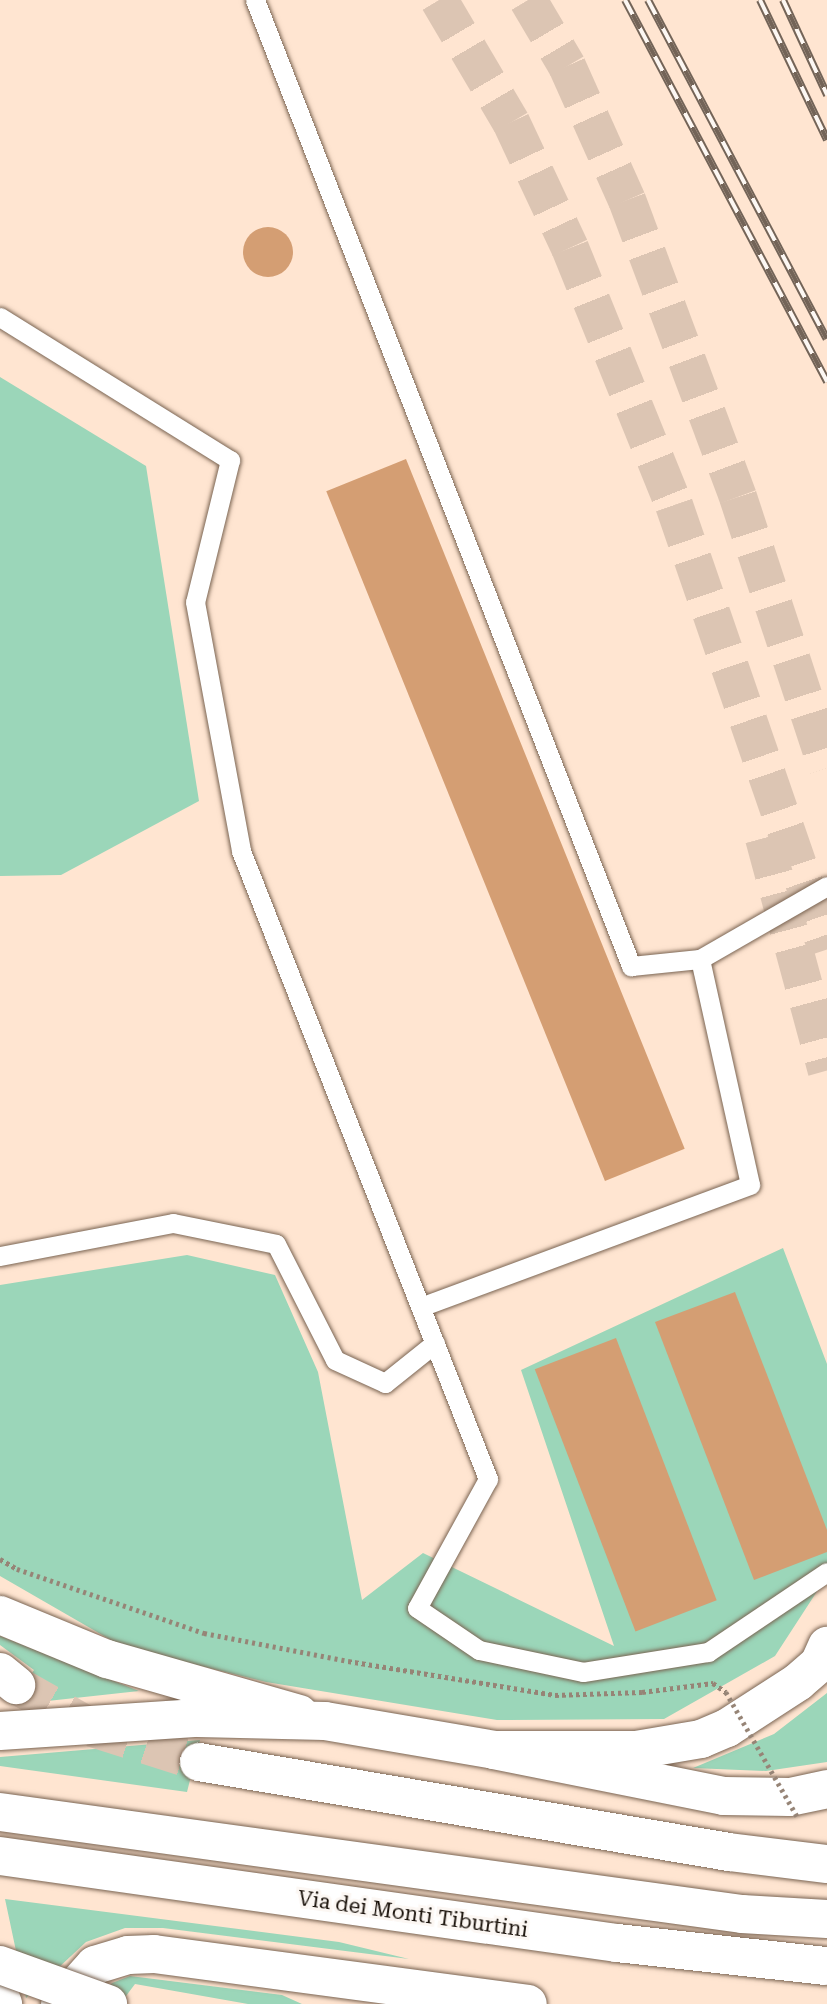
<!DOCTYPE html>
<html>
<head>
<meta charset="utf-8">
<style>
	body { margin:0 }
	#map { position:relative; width:827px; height:2004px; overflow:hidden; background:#ffe5d1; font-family:"Roboto Serif",serif }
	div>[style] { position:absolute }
	.green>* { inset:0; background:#9bd6b9 }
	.building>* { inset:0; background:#d49e73; transform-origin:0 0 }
	.round { border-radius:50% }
	.tertiary-tunnel>* { height:38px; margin-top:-19px; transform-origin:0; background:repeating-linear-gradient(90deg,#dcc5b3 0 38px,transparent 0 57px) }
	.trunk-tunnel>* { height:38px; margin-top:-19px; transform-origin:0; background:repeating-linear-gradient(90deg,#dcc5b3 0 38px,transparent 0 57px) }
	.roads { filter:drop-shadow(0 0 2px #7a6452) drop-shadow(0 0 2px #7a6452) }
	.service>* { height:19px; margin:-9.5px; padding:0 9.5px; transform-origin:9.5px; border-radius:9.5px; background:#fff }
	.tertiary>* { height:38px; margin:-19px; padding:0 19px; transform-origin:19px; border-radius:19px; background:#fff }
	.secondary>* { height:38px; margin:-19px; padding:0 19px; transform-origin:19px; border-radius:19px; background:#fff }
	.trunk>* { height:38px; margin:-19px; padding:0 19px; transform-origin:19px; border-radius:19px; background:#fff }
	.rail>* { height:8px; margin-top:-4px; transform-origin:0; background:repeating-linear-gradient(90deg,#fcf7f3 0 16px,#736458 0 32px); box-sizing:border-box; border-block:2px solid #736458 }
	.path-bridge>* { height:4.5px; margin-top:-2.25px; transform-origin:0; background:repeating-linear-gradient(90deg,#968476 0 3.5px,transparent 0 7px) }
	.bridges { filter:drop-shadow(0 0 2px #7a6452) drop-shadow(0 0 2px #7a6452) }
	.secondary-bridge>* { height:38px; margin:-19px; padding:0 19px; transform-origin:19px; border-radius:19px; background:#fff }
	span { translate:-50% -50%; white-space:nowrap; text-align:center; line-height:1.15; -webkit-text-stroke:6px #fcf7f3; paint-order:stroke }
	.street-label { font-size:21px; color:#170f08 }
</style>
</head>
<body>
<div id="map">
	<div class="green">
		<i style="clip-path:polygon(0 377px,146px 466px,199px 801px,61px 875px,0 876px)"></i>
		<i style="clip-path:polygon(783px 1248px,827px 1364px,827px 1576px,775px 1656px,664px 1719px,497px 1720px,266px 1682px,123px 1647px,0 1576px,0 1285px,187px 1255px,275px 1275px,318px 1372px,362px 1600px,423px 1553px,614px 1646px,521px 1370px)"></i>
		<i style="clip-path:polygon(0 1636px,139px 1691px,11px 1705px,34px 1670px,0 1645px)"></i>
		<i style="clip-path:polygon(827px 1693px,827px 1762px,766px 1771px,693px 1768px,774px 1734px)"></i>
		<i style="clip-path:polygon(200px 1740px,187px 1792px,0 1766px,0 1757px)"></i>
		<i style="clip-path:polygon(5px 1899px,339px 1942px,409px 1959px,163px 1928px,125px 1928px,86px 1942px,26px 1998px)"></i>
		<i style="clip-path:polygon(130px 1976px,282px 1995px,302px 2004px,248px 2004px,135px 1984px,120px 2004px,92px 2004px,112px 1983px)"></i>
	</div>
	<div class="building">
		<i class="round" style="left:243px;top:227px;width:50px;height:50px"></i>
		<i style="left:406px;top:459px;width:744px;height:86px;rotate:68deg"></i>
		<i style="clip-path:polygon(735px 1292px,827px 1530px,827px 1552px,754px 1580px,655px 1322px)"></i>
		<i style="left:616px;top:1338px;width:281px;height:87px;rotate:69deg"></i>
	</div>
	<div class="tertiary-tunnel">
		<i style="left:16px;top:1685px;width:87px;rotate:29.5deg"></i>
		<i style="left:92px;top:1728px;width:112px;rotate:17.6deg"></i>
	</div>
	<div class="trunk-tunnel">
		<i style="left:439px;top:0;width:142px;rotate:59.5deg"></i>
		<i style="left:511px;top:122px;width:139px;rotate:64.9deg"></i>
		<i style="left:570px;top:248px;width:277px;rotate:68deg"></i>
		<i style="left:674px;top:505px;width:470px;rotate:71deg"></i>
		<i style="left:528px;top:0;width:77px;rotate:59.4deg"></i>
		<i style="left:567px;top:66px;width:147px;rotate:65.9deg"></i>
		<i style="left:627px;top:200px;width:317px;rotate:69.5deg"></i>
		<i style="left:738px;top:497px;width:285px;rotate:71.8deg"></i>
		<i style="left:764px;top:838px;width:241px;rotate:74.9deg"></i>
	</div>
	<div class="roads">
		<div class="service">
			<i style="left:255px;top:0;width:1037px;rotate:68.73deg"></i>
			<i style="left:631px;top:966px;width:69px;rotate:-5.8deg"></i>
			<i style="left:700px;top:959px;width:231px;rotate:77.5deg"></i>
			<i style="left:750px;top:1185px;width:351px;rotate:159.7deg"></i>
			<i style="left:0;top:317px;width:271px;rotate:31.9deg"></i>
			<i style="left:230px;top:460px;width:146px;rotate:103.8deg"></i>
			<i style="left:195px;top:602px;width:253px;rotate:79.5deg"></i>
			<i style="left:241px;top:851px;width:675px;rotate:68.53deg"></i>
			<i style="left:488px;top:1479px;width:147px;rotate:118.8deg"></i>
			<i style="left:417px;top:1608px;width:75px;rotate:34.1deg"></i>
			<i style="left:479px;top:1650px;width:106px;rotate:11.9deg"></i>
			<i style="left:583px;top:1672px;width:127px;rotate:-9.1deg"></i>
			<i style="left:708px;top:1652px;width:143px;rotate:-33.9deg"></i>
			<i style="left:700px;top:959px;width:146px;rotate:-29.9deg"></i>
			<i style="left:0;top:1256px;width:176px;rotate:-10.8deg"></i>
			<i style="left:173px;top:1223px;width:105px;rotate:11.5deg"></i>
			<i style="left:276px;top:1244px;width:130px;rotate:63deg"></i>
			<i style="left:335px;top:1360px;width:55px;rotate:24.7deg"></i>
			<i style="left:385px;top:1383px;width:64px;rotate:-38.7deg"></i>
		</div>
		<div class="tertiary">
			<i style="left:0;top:1615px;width:116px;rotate:22.4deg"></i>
			<i style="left:107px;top:1659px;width:200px;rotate:16deg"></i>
			<i style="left:0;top:1672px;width:21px;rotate:39deg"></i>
			<i style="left:199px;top:1762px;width:538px;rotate:9.64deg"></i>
			<i style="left:729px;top:1852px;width:99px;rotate:7deg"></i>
			<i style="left:0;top:1812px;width:749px;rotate:7.83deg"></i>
			<i style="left:742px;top:1914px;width:85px;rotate:3.4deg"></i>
			<i style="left:0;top:1996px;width:9px;rotate:69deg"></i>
			<i style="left:60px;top:2004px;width:52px;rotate:-48.1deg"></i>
			<i style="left:95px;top:1965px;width:34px;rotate:-17deg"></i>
			<i style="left:128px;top:1955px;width:26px;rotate:-2deg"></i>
			<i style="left:154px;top:1954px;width:377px;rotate:7.6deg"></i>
		</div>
		<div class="secondary">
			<i style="left:0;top:1731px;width:198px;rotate:-3.8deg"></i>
			<i style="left:198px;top:1718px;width:127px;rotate:1.4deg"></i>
			<i style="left:325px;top:1721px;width:171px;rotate:9.7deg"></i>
			<i style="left:494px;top:1750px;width:142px"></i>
			<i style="left:636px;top:1750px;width:66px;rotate:-9.6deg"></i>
			<i style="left:701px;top:1739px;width:28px;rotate:-23deg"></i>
			<i style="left:727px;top:1728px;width:85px;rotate:-32.9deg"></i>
			<i style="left:798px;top:1682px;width:38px;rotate:-41deg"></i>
			<i style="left:0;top:1856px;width:623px;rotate:8.03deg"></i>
			<i style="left:617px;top:1943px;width:211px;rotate:6.3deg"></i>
		</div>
		<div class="trunk">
			<i style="left:819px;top:1664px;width:20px;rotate:-66deg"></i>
			<i style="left:494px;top:1750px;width:235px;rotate:11.3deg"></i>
			<i style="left:724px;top:1796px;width:66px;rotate:0.9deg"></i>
			<i style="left:790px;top:1797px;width:38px;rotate:-12deg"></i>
		</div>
	</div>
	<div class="rail">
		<i style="left:625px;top:0;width:432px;rotate:62.1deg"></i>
		<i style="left:648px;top:0;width:383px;rotate:62.2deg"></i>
		<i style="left:760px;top:0;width:155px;rotate:64.4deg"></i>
		<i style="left:783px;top:0;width:105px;rotate:65.1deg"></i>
	</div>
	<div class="path-bridge">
		<i style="left:0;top:1559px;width:20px;rotate:30deg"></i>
		<i style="left:17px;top:1569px;width:198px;rotate:18.9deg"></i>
		<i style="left:204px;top:1633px;width:147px;rotate:11deg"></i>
		<i style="left:348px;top:1661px;width:210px;rotate:9.3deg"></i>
		<i style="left:555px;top:1695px;width:87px;rotate:-2deg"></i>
		<i style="left:642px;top:1692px;width:72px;rotate:-7.2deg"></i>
		<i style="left:713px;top:1683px;width:16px;rotate:35deg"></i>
		<i style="left:726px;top:1692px;width:143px;rotate:60.2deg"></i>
	</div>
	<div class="bridges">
		<div class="secondary-bridge">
			<i style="left:0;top:1965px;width:115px;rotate:19.9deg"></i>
		</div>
	</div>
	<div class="street-label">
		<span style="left:413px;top:1914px;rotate:8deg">Via dei Monti Tiburtini</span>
	</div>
</div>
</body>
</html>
